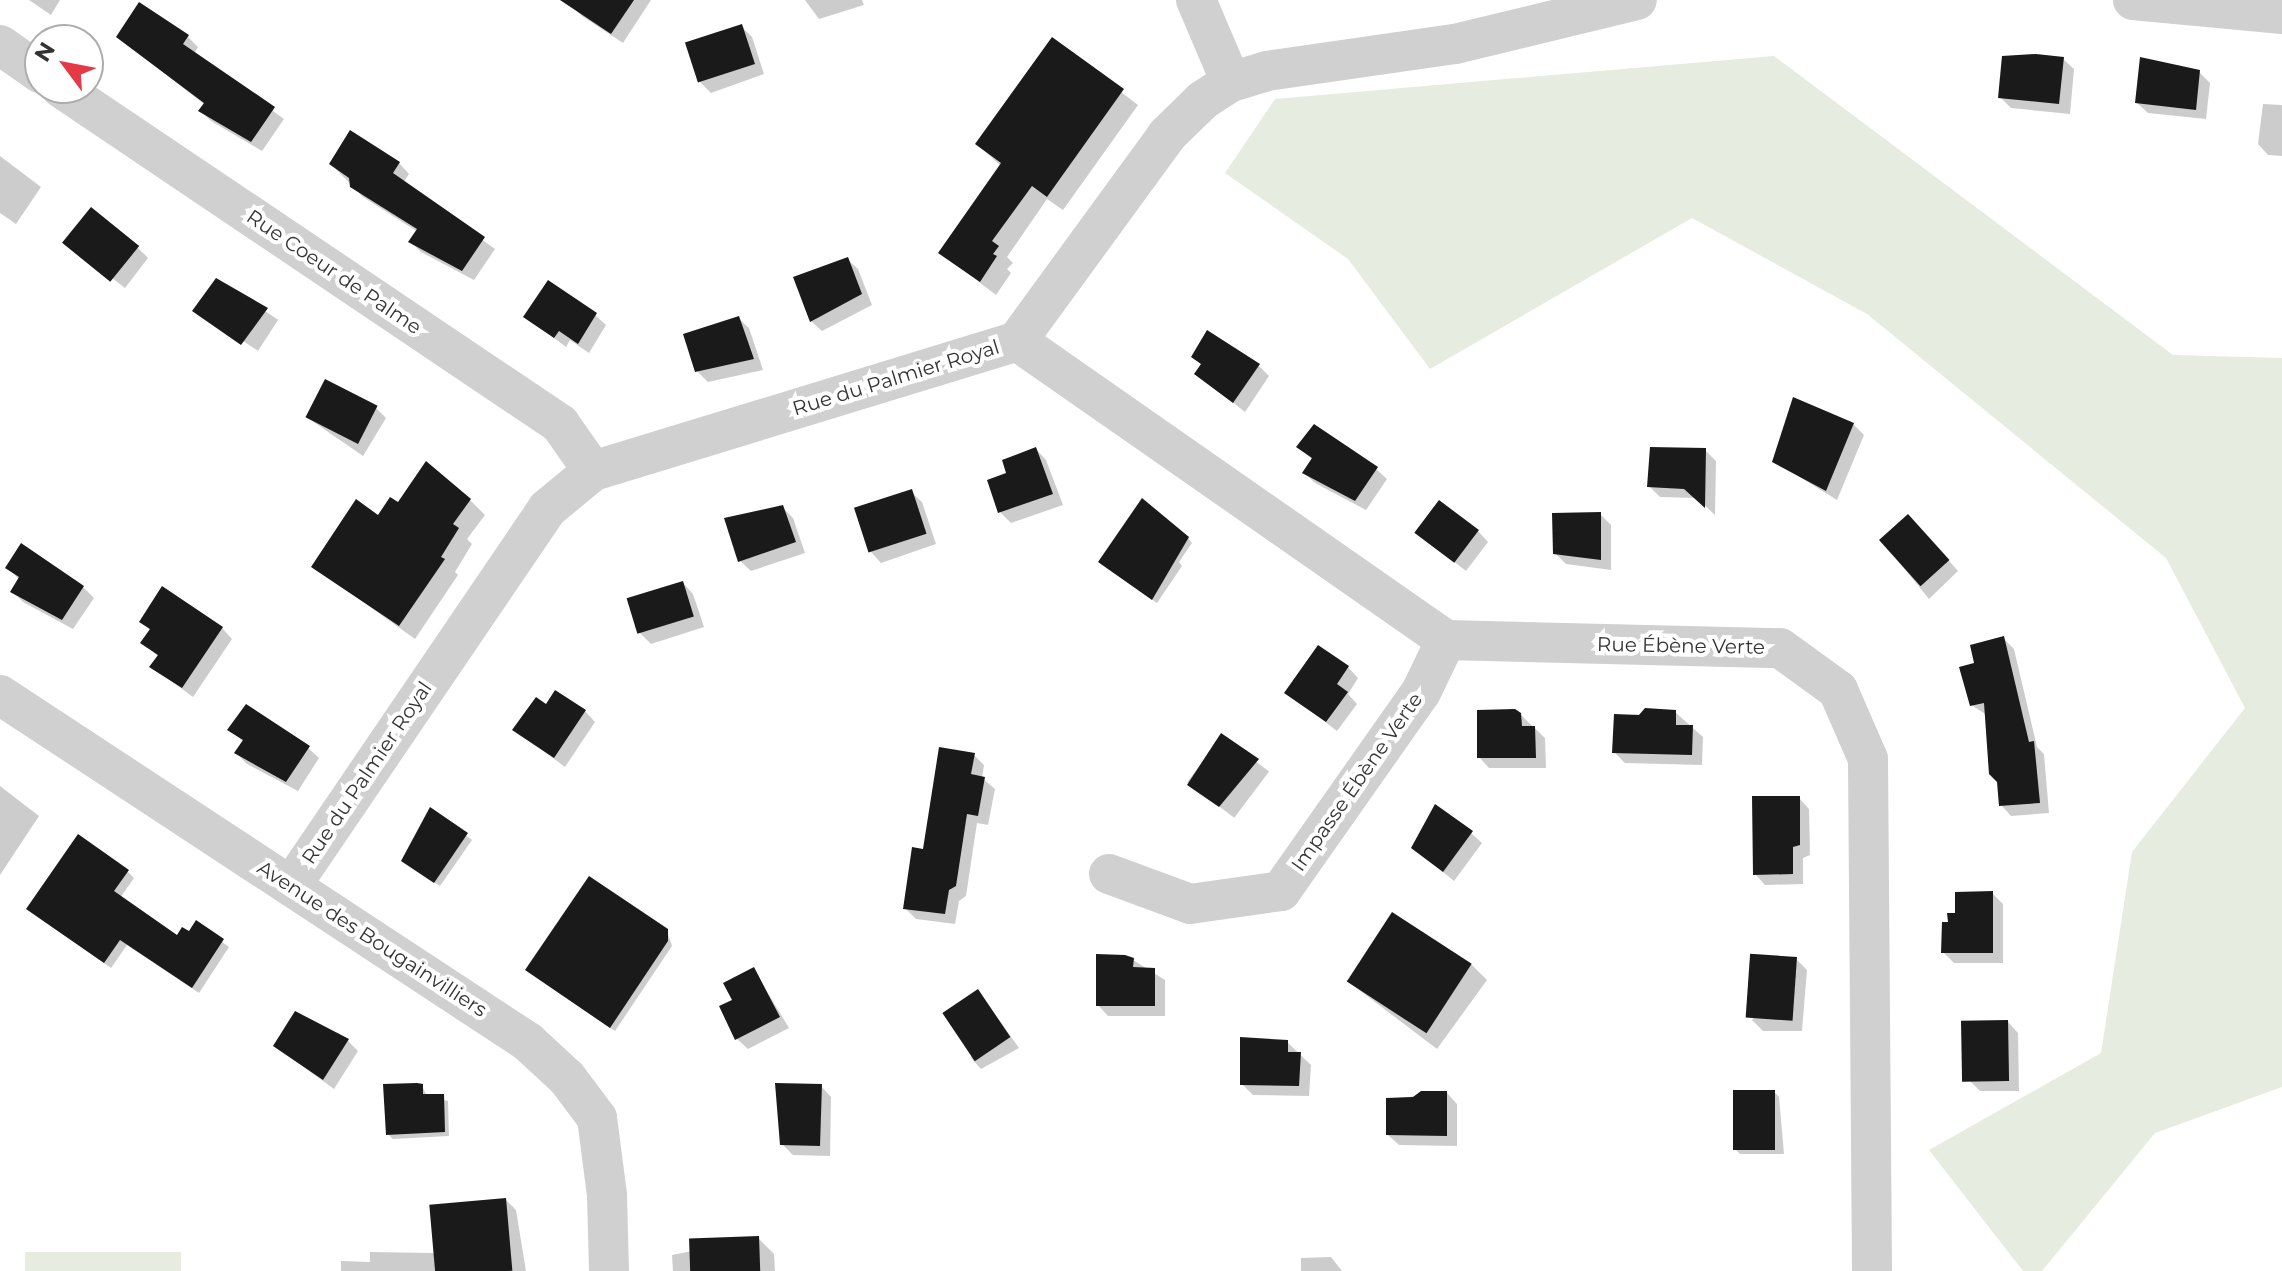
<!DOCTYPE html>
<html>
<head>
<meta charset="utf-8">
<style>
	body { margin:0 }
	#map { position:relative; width:2282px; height:1271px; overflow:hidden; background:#fff; font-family:Montserrat,sans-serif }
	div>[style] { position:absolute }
	.green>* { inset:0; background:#e6ecdf; transform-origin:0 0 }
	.shadow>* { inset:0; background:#0003; transform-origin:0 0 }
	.building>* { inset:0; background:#1a1a1a; transform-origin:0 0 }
	.minor>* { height:40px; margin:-20px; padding:0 20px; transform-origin:20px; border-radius:20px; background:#d0d0d0 }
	span { translate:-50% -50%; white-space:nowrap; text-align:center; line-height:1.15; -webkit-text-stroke:8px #fff; paint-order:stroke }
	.street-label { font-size:20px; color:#333 }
	.north { position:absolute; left:24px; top:24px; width:80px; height:80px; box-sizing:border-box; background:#fff; border:2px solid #adadad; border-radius:50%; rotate:302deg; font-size:22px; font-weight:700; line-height:32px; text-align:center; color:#333 }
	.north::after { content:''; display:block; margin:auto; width:28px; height:36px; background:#e63946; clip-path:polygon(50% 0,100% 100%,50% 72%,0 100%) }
</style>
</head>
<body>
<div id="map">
	<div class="green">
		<i style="clip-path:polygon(1774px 56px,2173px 355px,2282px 358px,2282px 1087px,2155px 1133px,2042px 1271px,2023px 1271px,1929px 1150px,2101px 1053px,2132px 852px,2245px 708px,2166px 558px,1867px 314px,1692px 218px,1430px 369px,1348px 259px,1225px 173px,1275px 99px)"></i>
		<i style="left:181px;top:1252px;width:19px;height:156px;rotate:90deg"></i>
	</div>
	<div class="shadow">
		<i style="clip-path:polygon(29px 0,60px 0,51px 15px)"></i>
		<i style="clip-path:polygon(576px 0,651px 0,623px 43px,582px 16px,572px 6px)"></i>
		<i style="clip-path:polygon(805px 0,862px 0,864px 5px,819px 19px)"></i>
		<i style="clip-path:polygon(741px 26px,752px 37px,764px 74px,711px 93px,700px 82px)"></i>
		<i style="clip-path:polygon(118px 37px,188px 37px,198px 47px,194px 54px,284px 119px,262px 151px,211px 121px,201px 111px,205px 105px)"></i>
		<i style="clip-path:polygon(1053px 40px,1138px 105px,1063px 210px,1047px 199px,1007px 257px,1013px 263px,1007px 269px,1011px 273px,996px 295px,941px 253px,1001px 166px,977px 144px)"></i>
		<i style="clip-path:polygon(2063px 59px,2074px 69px,2070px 114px,2011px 108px,2000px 97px)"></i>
		<i style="clip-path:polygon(2142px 59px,2199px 72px,2210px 83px,2206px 119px,2148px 113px,2137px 103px)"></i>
		<i style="clip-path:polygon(2263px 104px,2282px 105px,2282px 156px,2268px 155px,2258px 144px)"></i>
		<i style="clip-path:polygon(0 156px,41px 187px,16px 224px,0 213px)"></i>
		<i style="clip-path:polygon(399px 163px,409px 174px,403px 183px,495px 249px,474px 280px,421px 252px,411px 242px,418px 232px,363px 197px,331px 164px)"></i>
		<i style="clip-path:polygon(68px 244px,137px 247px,148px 258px,125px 288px)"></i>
		<i style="clip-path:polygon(847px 259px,858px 269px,872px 305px,822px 331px,811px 321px)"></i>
		<i style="left:217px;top:280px;width:73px;height:37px;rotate:33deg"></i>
		<i style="clip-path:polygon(595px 315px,606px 325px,589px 353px,570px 340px,566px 347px,525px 316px)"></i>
		<i style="clip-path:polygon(738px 318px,749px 328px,763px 370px,708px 382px,697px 371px)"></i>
		<i style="clip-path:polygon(1193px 356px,1258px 365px,1269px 376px,1245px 412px,1197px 374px,1202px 365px)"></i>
		<i style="clip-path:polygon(1794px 400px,1853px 424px,1864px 435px,1837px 500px,1774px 461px)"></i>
		<i style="clip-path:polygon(376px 408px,386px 418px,363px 456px,305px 416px)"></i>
		<i style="clip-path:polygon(1299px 447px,1376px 469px,1387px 479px,1366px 510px,1315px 483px,1304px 473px,1313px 460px)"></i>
		<i style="clip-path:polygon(1036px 449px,1046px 460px,1063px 505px,1011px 523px,1000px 512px,990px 482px,1009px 474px)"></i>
		<i style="clip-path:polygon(1705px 450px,1716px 461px,1715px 515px,1697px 498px,1660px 497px,1649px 486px)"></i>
		<i style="clip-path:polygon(911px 492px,922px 502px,936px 544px,881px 563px,871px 552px)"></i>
		<i style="clip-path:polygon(470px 500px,485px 515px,467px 539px,472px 544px,455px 572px,458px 575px,415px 639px,313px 566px,399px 505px)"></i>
		<i style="clip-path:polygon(782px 507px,793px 518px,805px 553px,751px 571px,740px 561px)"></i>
		<i style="clip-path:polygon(1600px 514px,1611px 525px,1611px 570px,1566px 564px,1555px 553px)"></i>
		<i style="clip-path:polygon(1919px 527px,1958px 571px,1929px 599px,1882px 541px)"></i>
		<i style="clip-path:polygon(1478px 531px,1488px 542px,1466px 571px,1417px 533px)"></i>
		<i style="clip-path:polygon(1188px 538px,1192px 543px,1179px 562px,1182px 566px,1157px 603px,1105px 566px)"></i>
		<i style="clip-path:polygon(8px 568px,83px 587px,94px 598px,73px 629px,23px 602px,12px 591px,20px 580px)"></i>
		<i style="clip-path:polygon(683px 583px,693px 594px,704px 627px,651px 644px,640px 633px)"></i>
		<i style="clip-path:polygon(141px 621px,222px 628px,232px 639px,193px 697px,152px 667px,159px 657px,143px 643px,151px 631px)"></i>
		<i style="clip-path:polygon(2003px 638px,2014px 649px,2037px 747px,2044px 754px,2049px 813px,2011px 816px,2001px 805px,1987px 715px,1971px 705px,1976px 665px)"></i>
		<i style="clip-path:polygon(1348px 667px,1358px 678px,1348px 694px,1357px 704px,1337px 731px,1287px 693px)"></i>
		<i style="clip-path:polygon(547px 707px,585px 711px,595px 722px,565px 767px,514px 729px)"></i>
		<i style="clip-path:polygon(1675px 712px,1703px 737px,1702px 765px,1625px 763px,1615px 753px,1616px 716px)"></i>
		<i style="clip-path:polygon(1521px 715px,1545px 738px,1546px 768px,1489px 768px,1479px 757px)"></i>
		<i style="clip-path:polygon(230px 730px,308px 748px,319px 758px,298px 791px,247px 764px,236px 753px,244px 742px)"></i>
		<i style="left:1222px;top:736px;width:59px;height:58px;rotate:37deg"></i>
		<i style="clip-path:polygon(974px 755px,984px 765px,982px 778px,995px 789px,988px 825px,977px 823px,966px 896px,959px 901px,955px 924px,916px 919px,905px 908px)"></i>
		<i style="clip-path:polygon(0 786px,39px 816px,0 875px)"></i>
		<i style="clip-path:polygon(1799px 798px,1809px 809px,1810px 855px,1803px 858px,1803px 884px,1765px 885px,1755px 874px)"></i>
		<i style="clip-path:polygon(431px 810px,472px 840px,440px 886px,408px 865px)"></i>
		<i style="clip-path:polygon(1471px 833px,1482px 843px,1454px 881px,1414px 848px)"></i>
		<i style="clip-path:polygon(128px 872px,134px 878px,120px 898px,177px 938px,190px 933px,196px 923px,229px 947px,199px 993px,127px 945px,111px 968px,35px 915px)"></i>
		<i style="clip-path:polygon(1992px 893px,2003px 904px,2003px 963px,1954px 963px,1943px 952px,1950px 924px)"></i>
		<i style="clip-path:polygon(667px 931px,672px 946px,615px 1031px,527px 970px)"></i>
		<i style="clip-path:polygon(1796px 959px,1807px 970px,1802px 1031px,1763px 1031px,1752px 1020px)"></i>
		<i style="clip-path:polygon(1133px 960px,1165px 980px,1165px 1016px,1108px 1016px,1098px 1005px)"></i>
		<i style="clip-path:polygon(1471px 964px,1487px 980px,1437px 1049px,1346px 980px)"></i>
		<i style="clip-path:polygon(754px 970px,789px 1028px,748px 1049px,737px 1039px,735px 1000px)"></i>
		<i style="clip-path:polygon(978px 991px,1019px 1048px,981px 1069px,971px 1058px)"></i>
		<i style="clip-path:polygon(2008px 1022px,2018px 1033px,2019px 1091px,1980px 1091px,1969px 1080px)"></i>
		<i style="clip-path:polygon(348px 1041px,358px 1051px,334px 1089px,275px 1046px)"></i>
		<i style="clip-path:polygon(1287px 1042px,1311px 1065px,1309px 1096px,1253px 1095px,1242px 1084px)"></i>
		<i style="clip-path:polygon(777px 1085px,821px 1086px,831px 1097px,830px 1156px,793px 1155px,782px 1144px)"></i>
		<i style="clip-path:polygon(422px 1086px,427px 1096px,448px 1101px,449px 1136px,393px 1139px,388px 1134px)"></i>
		<i style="clip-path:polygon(1774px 1092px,1779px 1097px,1784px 1154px,1740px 1154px,1735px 1149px)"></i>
		<i style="clip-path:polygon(1447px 1093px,1457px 1104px,1457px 1146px,1399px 1145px,1388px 1135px,1388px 1099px)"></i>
		<i style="clip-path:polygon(506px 1200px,516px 1210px,526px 1271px,341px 1271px,341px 1261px,370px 1262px,370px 1252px,435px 1253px)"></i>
		<i style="clip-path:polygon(758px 1238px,774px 1254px,775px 1271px,673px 1271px,672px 1255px)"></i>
		<i style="clip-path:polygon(1331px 1257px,1342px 1271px,1301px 1271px,1301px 1258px)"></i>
	</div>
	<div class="building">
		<i style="clip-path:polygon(560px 0,634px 0,611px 34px)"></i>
		<i style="clip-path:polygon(139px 2px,189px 35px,183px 44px,275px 107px,251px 142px,198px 111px,204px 103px,116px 37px)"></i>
		<i style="left:742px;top:24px;width:42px;height:60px;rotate:72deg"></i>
		<i style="clip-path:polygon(1052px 37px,1124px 89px,1047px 197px,1032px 186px,992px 241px,999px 246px,993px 254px,997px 256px,980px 282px,938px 253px,1001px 163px,975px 144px)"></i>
		<i style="clip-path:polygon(2036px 54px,2064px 57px,2059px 104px,1998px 98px,2002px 56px)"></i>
		<i style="clip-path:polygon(2140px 57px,2200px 70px,2196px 110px,2135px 103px)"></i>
		<i style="clip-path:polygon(350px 130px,400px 162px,393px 173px,485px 237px,462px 271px,408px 242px,417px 229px,350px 187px,349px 178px,329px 164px)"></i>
		<i style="left:91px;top:207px;width:62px;height:46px;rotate:39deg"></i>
		<i style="clip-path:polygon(848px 257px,862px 294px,810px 322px,793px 277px)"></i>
		<i style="clip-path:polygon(216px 278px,268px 308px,241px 345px,192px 311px)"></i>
		<i style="clip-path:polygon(548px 280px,597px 313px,578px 344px,559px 331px,554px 338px,523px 317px)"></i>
		<i style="clip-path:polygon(739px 316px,754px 359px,695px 372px,683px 334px)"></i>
		<i style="clip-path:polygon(1207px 330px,1260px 364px,1233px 403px,1194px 374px,1201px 364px,1191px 357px)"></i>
		<i style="left:325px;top:379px;width:59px;height:43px;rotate:27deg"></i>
		<i style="clip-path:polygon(1793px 397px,1854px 423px,1826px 491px,1772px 462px)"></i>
		<i style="clip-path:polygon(1314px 424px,1378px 467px,1355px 501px,1302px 473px,1312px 458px,1296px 447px)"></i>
		<i style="clip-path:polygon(1036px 447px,1053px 494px,998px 513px,987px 480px,1006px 473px,1002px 460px)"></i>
		<i style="clip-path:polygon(1650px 447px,1706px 448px,1705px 508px,1684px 489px,1647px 487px)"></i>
		<i style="clip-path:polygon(426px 461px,471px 499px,453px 524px,459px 528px,441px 557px,445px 559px,399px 626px,311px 567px,356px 499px,378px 515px,390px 497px,398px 502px)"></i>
		<i style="left:912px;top:489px;width:47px;height:61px;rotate:72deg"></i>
		<i style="clip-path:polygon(1142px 498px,1189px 537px,1152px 600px,1098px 562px)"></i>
		<i style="left:1439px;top:500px;width:50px;height:41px;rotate:37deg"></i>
		<i style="clip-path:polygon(783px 505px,796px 542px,738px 562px,724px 518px)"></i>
		<i style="clip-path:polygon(1601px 512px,1601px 560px,1553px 554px,1552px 513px)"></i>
		<i style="left:1908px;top:514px;width:62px;height:39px;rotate:48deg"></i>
		<i style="clip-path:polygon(21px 543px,84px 586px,62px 620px,10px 592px,19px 577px,5px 568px)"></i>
		<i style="left:683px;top:581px;width:37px;height:59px;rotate:73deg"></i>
		<i style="clip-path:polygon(162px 586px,223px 627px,182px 688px,149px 667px,158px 655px,140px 643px,150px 629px,139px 622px)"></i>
		<i style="clip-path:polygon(2004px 636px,2029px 742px,2034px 741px,2040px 803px,1999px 806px,1997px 782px,1989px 774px,1984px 703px,1970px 706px,1959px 667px,1974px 663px,1970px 645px)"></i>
		<i style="clip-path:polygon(1318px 645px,1349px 666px,1337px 684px,1348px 692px,1326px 722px,1284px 693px)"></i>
		<i style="clip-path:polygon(555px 690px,586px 710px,554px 758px,512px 730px,536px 697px,546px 704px)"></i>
		<i style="clip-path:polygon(246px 704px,310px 746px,286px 782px,234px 753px,243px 740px,227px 730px)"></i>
		<i style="clip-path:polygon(1645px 708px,1676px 710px,1676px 725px,1693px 725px,1692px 755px,1612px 753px,1614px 714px,1639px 715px)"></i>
		<i style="clip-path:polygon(1515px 709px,1521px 713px,1522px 726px,1535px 726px,1536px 758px,1477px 758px,1477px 710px)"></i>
		<i style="clip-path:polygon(1221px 733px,1259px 759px,1219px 807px,1187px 785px)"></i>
		<i style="clip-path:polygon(939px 747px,975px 753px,971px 774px,985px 777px,978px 816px,967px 814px,956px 886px,949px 890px,945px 914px,903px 909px,912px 847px,923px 849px)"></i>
		<i style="clip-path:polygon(1752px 796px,1800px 796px,1800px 845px,1793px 847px,1793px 874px,1753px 875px)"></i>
		<i style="clip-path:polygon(1435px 804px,1473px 831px,1443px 872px,1411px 848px)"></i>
		<i style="clip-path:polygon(430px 807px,468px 833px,434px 883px,401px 861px)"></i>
		<i style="clip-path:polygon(78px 834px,129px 870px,114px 891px,177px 935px,182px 927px,189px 931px,196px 920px,224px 939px,192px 988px,120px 940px,104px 963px,26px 909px)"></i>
		<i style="clip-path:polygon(589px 876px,668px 929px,668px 941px,610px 1028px,525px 970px)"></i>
		<i style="clip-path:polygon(1993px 891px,1993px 953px,1941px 953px,1942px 922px,1948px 922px,1947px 913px,1955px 913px,1955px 892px)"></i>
		<i style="left:1392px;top:912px;width:95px;height:83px;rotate:33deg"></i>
		<i style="clip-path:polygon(1096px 954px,1125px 955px,1134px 958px,1133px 967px,1155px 968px,1155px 1006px,1096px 1006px)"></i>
		<i style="left:1797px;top:957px;width:64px;height:47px;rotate:94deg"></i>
		<i style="clip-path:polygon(754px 967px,780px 1017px,735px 1040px,719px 1006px,732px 1000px,723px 983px)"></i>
		<i style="left:978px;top:989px;width:58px;height:43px;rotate:56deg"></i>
		<i style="clip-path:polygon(295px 1011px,349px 1039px,323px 1080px,273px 1046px)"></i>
		<i style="left:2008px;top:1020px;width:61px;height:47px;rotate:89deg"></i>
		<i style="clip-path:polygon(1240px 1037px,1288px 1040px,1288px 1052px,1301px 1052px,1299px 1086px,1240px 1085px)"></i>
		<i style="clip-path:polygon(417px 1083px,423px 1084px,423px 1094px,444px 1094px,445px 1132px,386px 1135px,383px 1084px)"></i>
		<i style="clip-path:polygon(775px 1083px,822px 1084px,820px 1146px,780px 1145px)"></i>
		<i style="left:1733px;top:1090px;width:42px;height:60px"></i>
		<i style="clip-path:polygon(1421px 1091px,1447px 1091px,1447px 1136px,1386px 1135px,1386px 1098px,1413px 1097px)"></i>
		<i style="left:506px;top:1198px;width:73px;height:77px;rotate:85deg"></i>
		<i style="left:759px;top:1236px;width:35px;height:70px;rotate:88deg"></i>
	</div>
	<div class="minor">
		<i style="left:1196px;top:0;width:89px;rotate:66.9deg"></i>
		<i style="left:2133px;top:0;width:150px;rotate:5.4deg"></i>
		<i style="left:0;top:45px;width:49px;rotate:35deg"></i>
		<i style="left:61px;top:88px;width:602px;rotate:33.95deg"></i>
		<i style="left:560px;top:424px;width:57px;rotate:54.9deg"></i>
		<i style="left:1017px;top:341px;width:523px;rotate:34.88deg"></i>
		<i style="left:1446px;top:640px;width:334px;rotate:1.4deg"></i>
		<i style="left:1780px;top:648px;width:72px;rotate:35.9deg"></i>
		<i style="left:1838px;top:690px;width:75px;rotate:66.5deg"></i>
		<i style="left:1868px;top:759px;width:512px;rotate:89.55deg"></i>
		<i style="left:0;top:695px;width:632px;rotate:33.31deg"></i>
		<i style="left:528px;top:1042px;width:53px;rotate:42.7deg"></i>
		<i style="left:567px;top:1078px;width:50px;rotate:53.1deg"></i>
		<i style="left:597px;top:1118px;width:78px;rotate:82.6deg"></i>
		<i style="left:607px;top:1195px;width:76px;rotate:88.5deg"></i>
		<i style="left:1109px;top:874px;width:86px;rotate:20.3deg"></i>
		<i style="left:1190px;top:904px;width:92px;rotate:-8.1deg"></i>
		<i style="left:1281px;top:891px;width:243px;rotate:-54.9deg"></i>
		<i style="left:1421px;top:692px;width:58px;rotate:-64.3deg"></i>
		<i style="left:291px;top:886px;width:456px;rotate:-55.8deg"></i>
		<i style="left:547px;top:509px;width:60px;rotate:-39.6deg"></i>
		<i style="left:593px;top:471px;width:443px;rotate:-17deg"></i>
		<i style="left:1017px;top:341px;width:255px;rotate:-53.9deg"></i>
		<i style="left:1167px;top:135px;width:50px;rotate:-44.2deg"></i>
		<i style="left:1203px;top:100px;width:33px;rotate:-33deg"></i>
		<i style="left:1231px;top:82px;width:38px;rotate:-17deg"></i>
		<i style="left:1267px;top:71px;width:190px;rotate:-8.2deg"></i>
		<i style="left:1455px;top:44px;width:187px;rotate:-13.6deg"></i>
	</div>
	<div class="street-label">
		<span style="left:334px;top:272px;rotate:34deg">Rue Coeur de Palme</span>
		<span style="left:896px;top:378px;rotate:-17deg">Rue du Palmier Royal</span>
		<span style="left:1681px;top:646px;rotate:1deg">Rue Ébène Verte</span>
		<span style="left:367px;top:773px;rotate:-56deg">Rue du Palmier Royal</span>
		<span style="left:1357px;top:782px;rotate:-55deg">Impasse Ébène Verte</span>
		<span style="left:372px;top:939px;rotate:33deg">Avenue des Bougainvilliers</span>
	</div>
	<div class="north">N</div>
</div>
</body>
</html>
